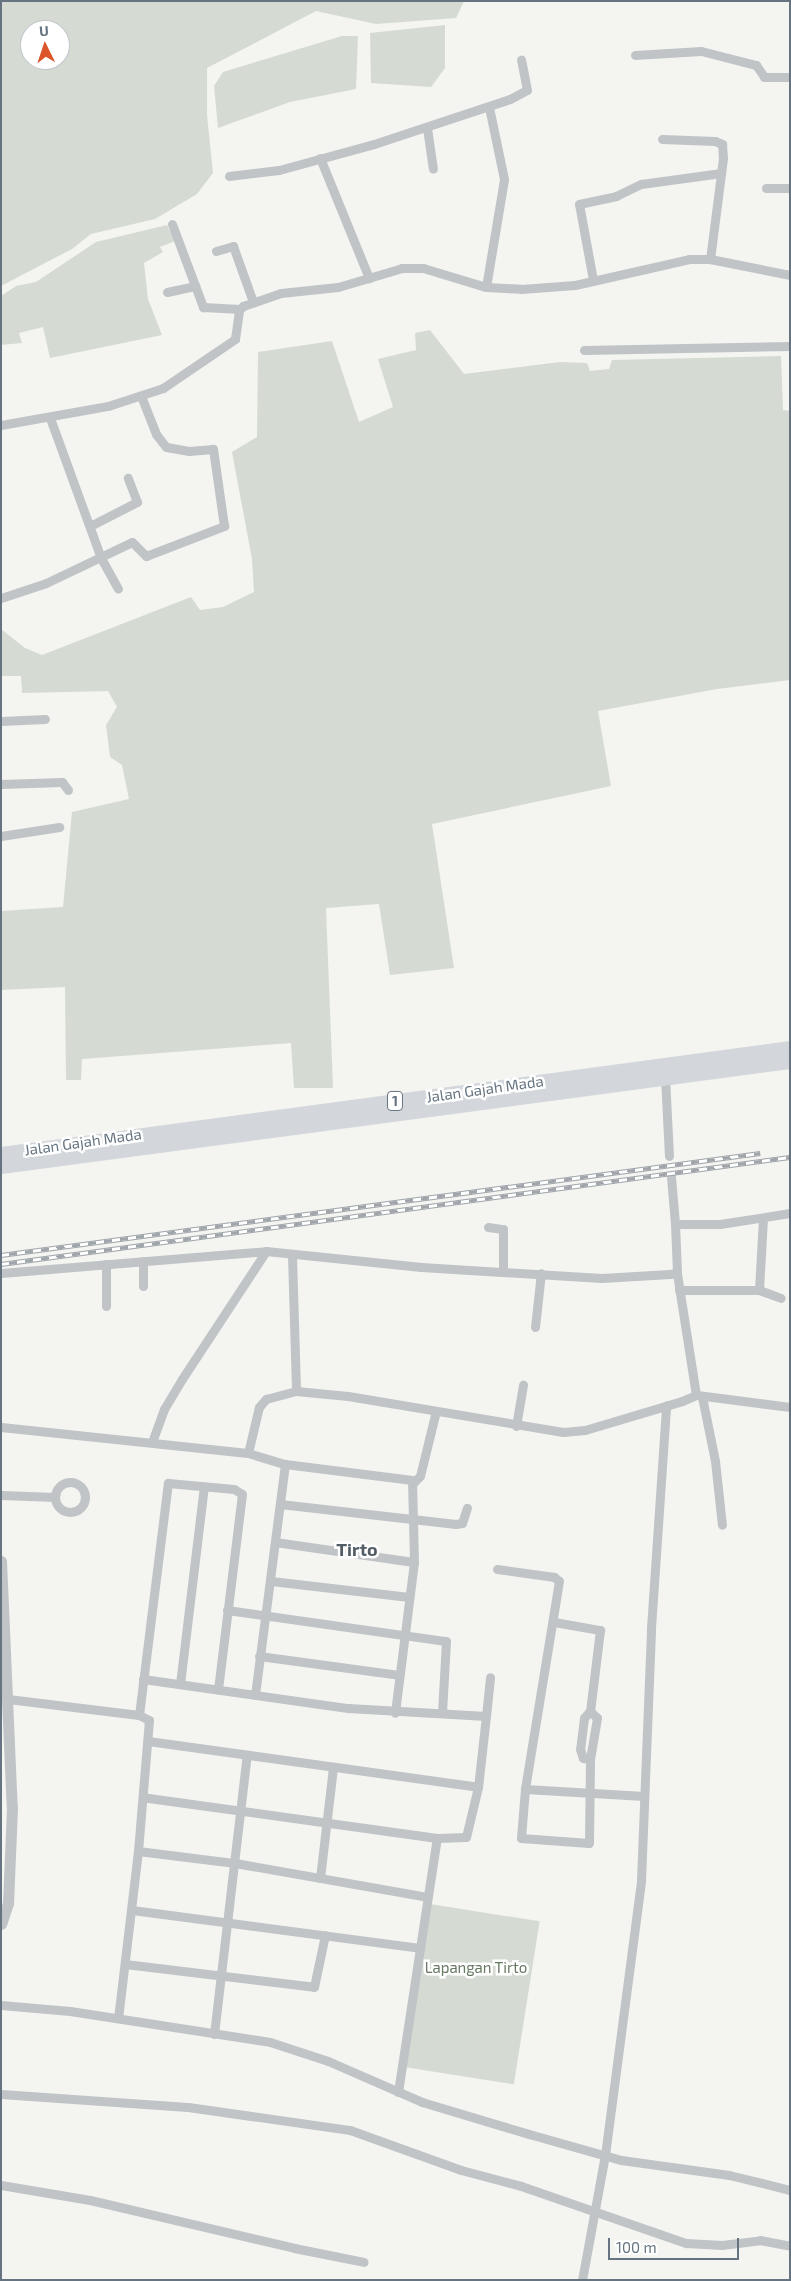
<!DOCTYPE html>
<html>
<head>
<meta charset="utf-8">
<style>
	body { margin:0 }
	#map { position:relative; width:791px; height:2281px; overflow:hidden; background:#f4f4f1; font-family:"Exo 2",sans-serif }
	div>[style] { position:absolute }
	.green>* { inset:0; background:#d5dbd2; transform-origin:0 0 }
	.minor>* { height:9px; margin:-4.5px; padding:0 4.5px; transform-origin:4.5px; border-radius:4.5px; background:#c0c4c7 }
	.minor>.ring { margin:-4.5px; padding:0; box-sizing:content-box; background:none; border:9px solid #c0c4c7; border-radius:50% }
	.tertiary>* { height:11px; margin:-5.5px; padding:0 5.5px; transform-origin:5.5px; border-radius:5.5px; background:#c0c4c7 }
	.trunk>* { height:15px; margin:-7.5px; padding:0 7.5px; transform-origin:7.5px; border-radius:7.5px; background:#d3d7db }
	.rail>* { height:4.5px; margin-top:-2.25px; transform-origin:0; background:repeating-linear-gradient(90deg,#fff 0 8px,#9fa5aa 0 16px); box-sizing:border-box; border-block:1px solid #9fa5aa }
	span { translate:-50% -50%; white-space:nowrap; text-align:center; line-height:1.15; -webkit-text-stroke:5px #fff; paint-order:stroke }
	.shield-label span { padding:1px 4px; background:#fff; border:1px solid; border-radius:4px; -webkit-text-stroke-width:0 }
	.shield-label { font-size:14px; color:#657480; font-weight:700 }
	.street-label { font-size:15px; color:#657480 }
	.park-label { font-size:15px; color:#677863 }
	.quarter-label { font-size:18px; color:#525d66; font-weight:700 }
	.frame { position:absolute; inset:0; border:2px solid #657480; pointer-events:none }
	.north { position:absolute; left:20px; top:20px; width:50px; height:50px; box-sizing:border-box; background:#fff; border:1px solid #c1c7cc; border-radius:50%; rotate:356deg; font-size:14px; font-weight:700; line-height:20px; text-align:center; color:#657480 }
	.north::after { content:''; display:block; margin:auto; width:18px; height:22px; background:#db542a; clip-path:polygon(50% 0,100% 100%,50% 72%,0 100%) }
	.scale { position:absolute; left:608px; top:2238px; width:131px; height:22px; box-sizing:border-box; border:2px solid #657480; border-top:0; padding-left:6px; font-size:15px; line-height:18px; white-space:nowrap; color:#657480; -webkit-text-stroke:4px #fff; paint-order:stroke }
</style>
</head>
<body>
<div id="map">
	<div class="green">
		<i style="clip-path:polygon(evenodd,1px 1px,464px 1px,456px 18px,376px 24px,316px 11px,207px 68px,207px 115px,213px 173px,197px 194px,155px 219px,91px 234px,72px 249px,1px 286px,1px 1px,30px 30px,60px 30px,60px 60px,30px 60px,30px 30px)"></i>
		<i style="clip-path:polygon(445px 25px,445px 68px,431px 87px,371px 83px,370px 33px)"></i>
		<i style="clip-path:polygon(342px 36px,358px 36px,356px 89px,290px 102px,218px 128px,214px 86px,223px 72px)"></i>
		<i style="clip-path:polygon(167px 225px,175px 241px,160px 247px,163px 252px,144px 263px,148px 299px,162px 335px,50px 358px,43px 327px,19px 333px,22px 343px,1px 345px,1px 296px,16px 286px,36px 282px,96px 242px)"></i>
		<i style="clip-path:polygon(430px 330px,464px 374px,560px 362px,587px 363px,590px 371px,609px 369px,612px 360px,781px 356px,783px 410px,790px 411px,790px 680px,717px 689px,598px 711px,611px 786px,432px 824px,454px 968px,390px 975px,379px 904px,326px 908px,333px 1088px,294px 1088px,291px 1043px,82px 1059px,81px 1080px,66px 1080px,65px 987px,1px 990px,1px 911px,63px 907px,72px 812px,129px 799px,122px 765px,110px 757px,106px 725px,117px 707px,108px 691px,22px 693px,21px 676px,1px 676px,1px 629px,25px 648px,42px 655px,191px 597px,200px 610px,223px 607px,254px 592px,252px 559px,232px 452px,257px 437px,258px 352px,332px 341px,359px 422px,393px 407px,378px 359px,416px 350px,415px 333px)"></i>
		<i style="left:430px;top:1904px;width:111px;height:165px;rotate:9deg"></i>
	</div>
	<div class="minor">
		<i style="left:635px;top:55px;width:66px;rotate:-3.5deg"></i>
		<i style="left:701px;top:51px;width:57px;rotate:14.3deg"></i>
		<i style="left:756px;top:65px;width:14px;rotate:56deg"></i>
		<i style="left:764px;top:77px;width:26px"></i>
		<i style="left:427px;top:128px;width:41px;rotate:81.7deg"></i>
		<i style="left:662px;top:139px;width:53px;rotate:2.2deg"></i>
		<i style="left:715px;top:141px;width:8px;rotate:23deg"></i>
		<i style="left:722px;top:144px;width:14px;rotate:86deg"></i>
		<i style="left:723px;top:158px;width:102px;rotate:97.3deg"></i>
		<i style="left:320px;top:158px;width:130px;rotate:67.8deg"></i>
		<i style="left:229px;top:176px;width:50px;rotate:-6.8deg"></i>
		<i style="left:279px;top:170px;width:98px;rotate:-15.3deg"></i>
		<i style="left:374px;top:144px;width:143px;rotate:-18.3deg"></i>
		<i style="left:510px;top:99px;width:19px;rotate:-28deg"></i>
		<i style="left:527px;top:90px;width:31px;rotate:-101deg"></i>
		<i style="left:766px;top:188px;width:24px"></i>
		<i style="left:172px;top:224px;width:89px;rotate:69.5deg"></i>
		<i style="left:203px;top:307px;width:37px;rotate:3deg"></i>
		<i style="left:216px;top:251px;width:18px;rotate:-16deg"></i>
		<i style="left:233px;top:246px;width:59px;rotate:70.3deg"></i>
		<i style="left:593px;top:280px;width:77px;rotate:-100.4deg"></i>
		<i style="left:579px;top:204px;width:38px;rotate:-12deg"></i>
		<i style="left:616px;top:196px;width:28px;rotate:-26deg"></i>
		<i style="left:641px;top:184px;width:81px;rotate:-7.8deg"></i>
		<i style="left:486px;top:287px;width:109px;rotate:-80.5deg"></i>
		<i style="left:504px;top:179px;width:74px;rotate:-101.8deg"></i>
		<i style="left:167px;top:292px;width:29px;rotate:-12deg"></i>
		<i style="left:584px;top:350px;width:206px;rotate:-1.1deg"></i>
		<i style="left:50px;top:418px;width:149px;rotate:70deg"></i>
		<i style="left:101px;top:558px;width:35px;rotate:61deg"></i>
		<i style="left:1px;top:425px;width:109px;rotate:-10.1deg"></i>
		<i style="left:108px;top:406px;width:58px;rotate:-18.1deg"></i>
		<i style="left:163px;top:388px;width:87px;rotate:-34.2deg"></i>
		<i style="left:235px;top:339px;width:29px;rotate:-82deg"></i>
		<i style="left:239px;top:310px;width:6px;rotate:-45deg"></i>
		<i style="left:243px;top:306px;width:40px;rotate:-18.9deg"></i>
		<i style="left:281px;top:293px;width:57px;rotate:-6deg"></i>
		<i style="left:338px;top:287px;width:67px;rotate:-16.5deg"></i>
		<i style="left:402px;top:268px;width:21px"></i>
		<i style="left:423px;top:268px;width:66px;rotate:16.8deg"></i>
		<i style="left:486px;top:287px;width:35px;rotate:3deg"></i>
		<i style="left:521px;top:289px;width:54px;rotate:-4.2deg"></i>
		<i style="left:575px;top:285px;width:117px;rotate:-12.8deg"></i>
		<i style="left:689px;top:259px;width:21px"></i>
		<i style="left:710px;top:259px;width:82px;rotate:11.3deg"></i>
		<i style="left:90px;top:526px;width:53px;rotate:-27.1deg"></i>
		<i style="left:137px;top:502px;width:26px;rotate:-111deg"></i>
		<i style="left:1px;top:598px;width:47px;rotate:-18.4deg"></i>
		<i style="left:46px;top:583px;width:95px;rotate:-25.5deg"></i>
		<i style="left:132px;top:542px;width:20px;rotate:45deg"></i>
		<i style="left:146px;top:556px;width:84px;rotate:-21deg"></i>
		<i style="left:224px;top:526px;width:78px;rotate:-98.1deg"></i>
		<i style="left:213px;top:449px;width:24px;rotate:175deg"></i>
		<i style="left:189px;top:451px;width:23px;rotate:-170deg"></i>
		<i style="left:166px;top:447px;width:16px;rotate:-128deg"></i>
		<i style="left:156px;top:434px;width:41px;rotate:-111.5deg"></i>
		<i style="left:1px;top:721px;width:44px;rotate:-2.6deg"></i>
		<i style="left:1px;top:784px;width:61px;rotate:-1.9deg"></i>
		<i style="left:62px;top:782px;width:10px;rotate:53deg"></i>
		<i style="left:1px;top:836px;width:59px;rotate:-8.8deg"></i>
		<i style="left:665px;top:1077px;width:79px;rotate:87.1deg"></i>
		<i style="left:671px;top:1177px;width:47px;rotate:85.1deg"></i>
		<i style="left:488px;top:1227px;width:15px;rotate:8deg"></i>
		<i style="left:503px;top:1229px;width:42px;rotate:90deg"></i>
		<i style="left:292px;top:1255px;width:136px;rotate:88.3deg"></i>
		<i style="left:143px;top:1261px;width:25px;rotate:90deg"></i>
		<i style="left:1px;top:1273px;width:266px;rotate:-4.7deg"></i>
		<i style="left:266px;top:1251px;width:156px;rotate:5.9deg"></i>
		<i style="left:421px;top:1267px;width:181px;rotate:3.5deg"></i>
		<i style="left:602px;top:1278px;width:68px;rotate:-3.4deg"></i>
		<i style="left:670px;top:1274px;width:7px;rotate:-8deg"></i>
		<i style="left:677px;top:1273px;width:49px;rotate:-92.3deg"></i>
		<i style="left:675px;top:1224px;width:45px"></i>
		<i style="left:720px;top:1224px;width:71px;rotate:-8.9deg"></i>
		<i style="left:679px;top:1290px;width:80px"></i>
		<i style="left:759px;top:1290px;width:23px;rotate:20deg"></i>
		<i style="left:759px;top:1290px;width:71px;rotate:-86.8deg"></i>
		<i style="left:106px;top:1306px;width:42px;rotate:-90deg"></i>
		<i style="left:535px;top:1327px;width:54px;rotate:-83.7deg"></i>
		<i style="left:697px;top:1395px;width:94px;rotate:7.4deg"></i>
		<i style="left:702px;top:1397px;width:65px;rotate:78.5deg"></i>
		<i style="left:715px;top:1461px;width:64px;rotate:83.8deg"></i>
		<i style="left:516px;top:1426px;width:42px;rotate:-80.3deg"></i>
		<i style="left:1px;top:1427px;width:248px;rotate:6deg"></i>
		<i style="left:248px;top:1453px;width:39px;rotate:17deg"></i>
		<i style="left:285px;top:1464px;width:128px;rotate:7.2deg"></i>
		<i style="left:412px;top:1480px;width:82px;rotate:88.6deg"></i>
		<i style="left:414px;top:1562px;width:152px;rotate:97.2deg"></i>
		<i style="left:152px;top:1442px;width:35px;rotate:-70deg"></i>
		<i style="left:164px;top:1409px;width:35px;rotate:-59deg"></i>
		<i style="left:182px;top:1379px;width:153px;rotate:-56.7deg"></i>
		<i style="left:248px;top:1453px;width:47px;rotate:-76.6deg"></i>
		<i style="left:259px;top:1407px;width:11px;rotate:-49deg"></i>
		<i style="left:266px;top:1399px;width:31px;rotate:-15deg"></i>
		<i style="left:296px;top:1391px;width:52px;rotate:5.5deg"></i>
		<i style="left:348px;top:1396px;width:218px;rotate:9.5deg"></i>
		<i style="left:563px;top:1432px;width:22px;rotate:-5deg"></i>
		<i style="left:585px;top:1430px;width:101px;rotate:-16.6deg"></i>
		<i style="left:682px;top:1401px;width:15px;rotate:-23deg"></i>
		<i style="left:696px;top:1395px;width:123px;rotate:-98.9deg"></i>
		<i style="left:414px;top:1482px;width:8px;rotate:-45deg"></i>
		<i style="left:420px;top:1476px;width:67px;rotate:-76.2deg"></i>
		<i class="ring" style="left:55px;top:1482px;width:21px;height:21px"></i>
		<i style="left:1px;top:1495px;width:54px;rotate:2.1deg"></i>
		<i style="left:280px;top:1504px;width:177px;rotate:6.5deg"></i>
		<i style="left:456px;top:1524px;width:6px;rotate:-9deg"></i>
		<i style="left:462px;top:1523px;width:16px;rotate:-72deg"></i>
		<i style="left:275px;top:1542px;width:140px;rotate:8.2deg"></i>
		<i style="left:497px;top:1569px;width:58px;rotate:8deg"></i>
		<i style="left:554px;top:1577px;width:6px;rotate:39deg"></i>
		<i style="left:559px;top:1581px;width:211px;rotate:99.3deg"></i>
		<i style="left:525px;top:1789px;width:119px;rotate:3.4deg"></i>
		<i style="left:271px;top:1581px;width:139px;rotate:6.6deg"></i>
		<i style="left:227px;top:1610px;width:221px;rotate:8.1deg"></i>
		<i style="left:446px;top:1641px;width:71px;rotate:93.2deg"></i>
		<i style="left:554px;top:1622px;width:47px;rotate:9.9deg"></i>
		<i style="left:600px;top:1630px;width:82px;rotate:97deg"></i>
		<i style="left:590px;top:1711px;width:9px;rotate:131deg"></i>
		<i style="left:584px;top:1718px;width:31px;rotate:97deg"></i>
		<i style="left:580px;top:1749px;width:9px;rotate:72deg"></i>
		<i style="left:583px;top:1758px;width:7px;rotate:8deg"></i>
		<i style="left:259px;top:1656px;width:141px;rotate:7.7deg"></i>
		<i style="left:143px;top:1679px;width:207px;rotate:8.1deg"></i>
		<i style="left:348px;top:1708px;width:138px;rotate:3.3deg"></i>
		<i style="left:486px;top:1716px;width:71px;rotate:96.4deg"></i>
		<i style="left:478px;top:1787px;width:51px;rotate:103.5deg"></i>
		<i style="left:466px;top:1837px;width:29px;rotate:178deg"></i>
		<i style="left:437px;top:1838px;width:297px;rotate:-172.1deg"></i>
		<i style="left:180px;top:1684px;width:199px;rotate:-83.1deg"></i>
		<i style="left:255px;top:1695px;width:233px;rotate:-82.6deg"></i>
		<i style="left:8px;top:1699px;width:132px;rotate:7deg"></i>
		<i style="left:139px;top:1715px;width:11px;rotate:27deg"></i>
		<i style="left:149px;top:1720px;width:131px;rotate:94.8deg"></i>
		<i style="left:138px;top:1851px;width:168px;rotate:96.8deg"></i>
		<i style="left:139px;top:1715px;width:234px;rotate:-82.9deg"></i>
		<i style="left:168px;top:1483px;width:66px;rotate:5.2deg"></i>
		<i style="left:234px;top:1489px;width:9px;rotate:32deg"></i>
		<i style="left:242px;top:1494px;width:197px;rotate:97deg"></i>
		<i style="left:486px;top:1716px;width:39px;rotate:-84deg"></i>
		<i style="left:148px;top:1741px;width:333px;rotate:7.9deg"></i>
		<i style="left:525px;top:1789px;width:49px;rotate:94.7deg"></i>
		<i style="left:521px;top:1838px;width:68px;rotate:4.2deg"></i>
		<i style="left:589px;top:1843px;width:84px;rotate:-89.3deg"></i>
		<i style="left:590px;top:1759px;width:42px;rotate:-80.3deg"></i>
		<i style="left:597px;top:1718px;width:10px;rotate:-135deg"></i>
		<i style="left:138px;top:1851px;width:98px;rotate:7.1deg"></i>
		<i style="left:235px;top:1863px;width:195px;rotate:10deg"></i>
		<i style="left:320px;top:1878px;width:112px;rotate:-83.3deg"></i>
		<i style="left:132px;top:1910px;width:290px;rotate:7.5deg"></i>
		<i style="left:125px;top:1964px;width:190px;rotate:6.9deg"></i>
		<i style="left:314px;top:1987px;width:53px;rotate:-78.1deg"></i>
		<i style="left:1px;top:2005px;width:69px;rotate:5deg"></i>
		<i style="left:70px;top:2011px;width:202px;rotate:8.8deg"></i>
		<i style="left:270px;top:2042px;width:61px;rotate:18.1deg"></i>
		<i style="left:328px;top:2061px;width:103px;rotate:23.6deg"></i>
		<i style="left:422px;top:2102px;width:112px;rotate:16.7deg"></i>
		<i style="left:529px;top:2134px;width:96px;rotate:15.8deg"></i>
		<i style="left:621px;top:2160px;width:109px;rotate:7.9deg"></i>
		<i style="left:729px;top:2175px;width:63px;rotate:13.8deg"></i>
		<i style="left:214px;top:2034px;width:281px;rotate:-83.3deg"></i>
		<i style="left:398px;top:2092px;width:257px;rotate:-81.3deg"></i>
		<i style="left:1px;top:2094px;width:187px;rotate:4deg"></i>
		<i style="left:188px;top:2107px;width:164px;rotate:8.1deg"></i>
		<i style="left:350px;top:2130px;width:118px;rotate:19.8deg"></i>
		<i style="left:461px;top:2170px;width:62px;rotate:14.9deg"></i>
		<i style="left:521px;top:2186px;width:175px;rotate:19.1deg"></i>
		<i style="left:686px;top:2243px;width:36px;rotate:3deg"></i>
		<i style="left:722px;top:2245px;width:38px;rotate:-7deg"></i>
		<i style="left:760px;top:2240px;width:31px;rotate:11deg"></i>
		<i style="left:1px;top:2185px;width:90px;rotate:9.6deg"></i>
		<i style="left:90px;top:2200px;width:210px;rotate:13.2deg"></i>
		<i style="left:294px;top:2248px;width:71px;rotate:11.3deg"></i>
		<i style="left:582px;top:2280px;width:127px;rotate:-79.6deg"></i>
		<i style="left:605px;top:2155px;width:277px;rotate:-82.5deg"></i>
		<i style="left:641px;top:1880px;width:252px;rotate:-87.7deg"></i>
		<i style="left:651px;top:1628px;width:223px;rotate:-86.1deg"></i>
	</div>
	<div class="tertiary">
		<i style="left:1px;top:1561px;width:247px;rotate:87.5deg"></i>
		<i style="left:12px;top:1808px;width:95px;rotate:92.4deg"></i>
		<i style="left:8px;top:1903px;width:22px;rotate:108deg"></i>
	</div>
	<div class="trunk">
		<i style="left:1px;top:1154px;width:796px;rotate:-7.65deg"></i>
		<i style="left:1px;top:1166px;width:796px;rotate:-7.58deg"></i>
	</div>
	<div class="rail">
		<i style="left:1px;top:1255px;width:766px;rotate:-7.65deg"></i>
		<i style="left:1px;top:1264px;width:796px;rotate:-7.72deg"></i>
	</div>
	<div class="shield-label">
		<span style="left:395px;top:1101px">1</span>
	</div>
	<div class="street-label">
		<span style="left:485px;top:1089px;rotate:-8deg">Jalan Gajah Mada</span>
		<span style="left:83px;top:1142px;rotate:-8deg">Jalan Gajah Mada</span>
	</div>
	<div class="park-label">
		<span style="left:476px;top:1968px">Lapangan Tirto</span>
	</div>
	<div class="quarter-label">
		<span style="left:357px;top:1549px">Tirto</span>
	</div>
	<div class="frame"></div>
	<div class="north">U</div>
	<div class="scale">100 m</div>
</div>
</body>
</html>
